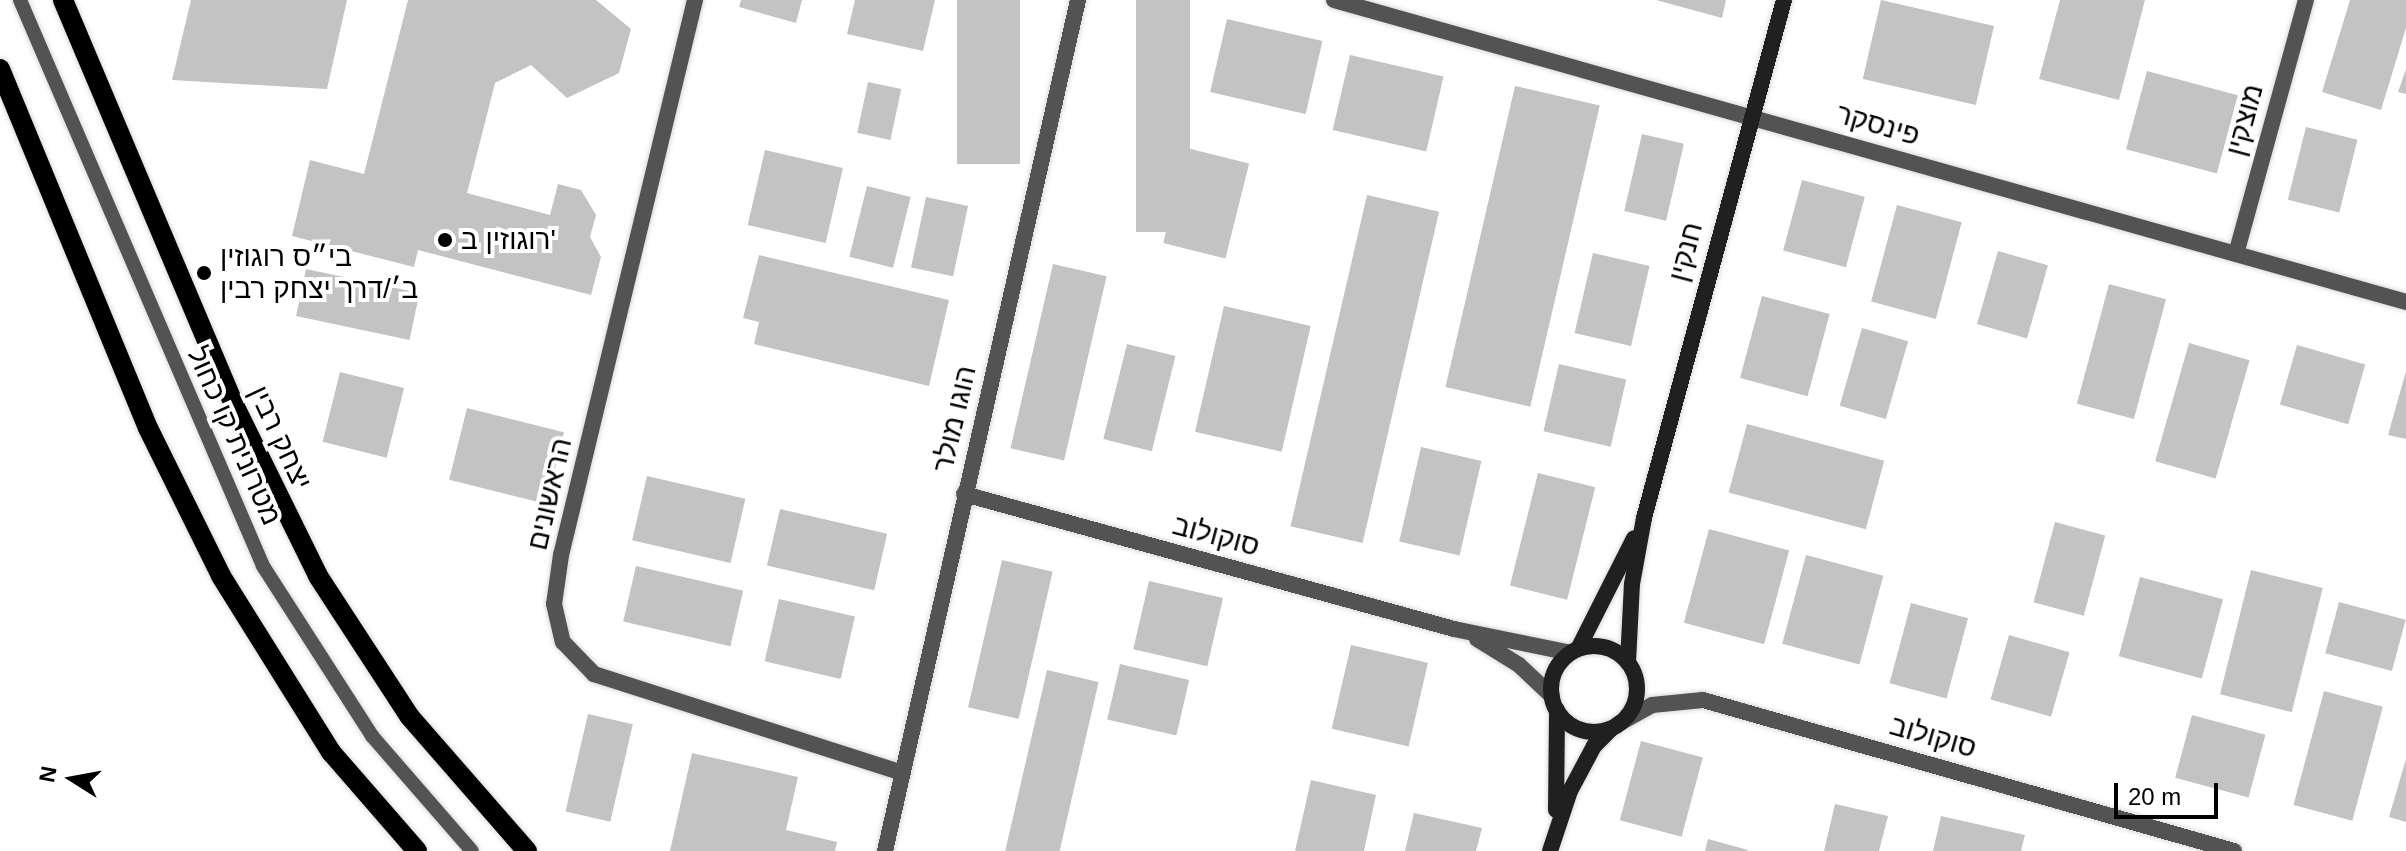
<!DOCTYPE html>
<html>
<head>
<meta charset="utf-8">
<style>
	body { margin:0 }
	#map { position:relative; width:2406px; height:851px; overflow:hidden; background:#fff; font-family:Arial,"Noto Sans Hebrew",sans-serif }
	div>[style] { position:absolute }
	.building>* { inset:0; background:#c3c3c3; transform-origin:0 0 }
	.roads { filter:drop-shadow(0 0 2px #dbdbdb) drop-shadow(0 0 2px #dbdbdb) }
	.lane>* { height:14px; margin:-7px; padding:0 7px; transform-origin:7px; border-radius:7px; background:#535353 }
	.street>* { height:16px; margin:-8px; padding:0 8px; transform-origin:8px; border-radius:8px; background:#535353 }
	.secondary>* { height:16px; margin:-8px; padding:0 8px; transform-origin:8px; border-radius:8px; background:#202020 }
	.secondary>.ring { margin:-8px; padding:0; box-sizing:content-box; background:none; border:16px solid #202020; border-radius:50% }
	.primary>* { height:20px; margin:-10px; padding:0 10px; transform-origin:10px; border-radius:10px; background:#000 }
	.dots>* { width:22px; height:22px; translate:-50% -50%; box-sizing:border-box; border:4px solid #fff; border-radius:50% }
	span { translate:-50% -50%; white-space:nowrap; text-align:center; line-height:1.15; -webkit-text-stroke:8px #fff; paint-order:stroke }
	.street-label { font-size:28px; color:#000 }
	.poi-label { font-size:28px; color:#000 }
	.left { translate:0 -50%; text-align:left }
	.north { position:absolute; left:32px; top:739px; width:80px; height:80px; -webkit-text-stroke:6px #fff; paint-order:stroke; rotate:281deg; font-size:22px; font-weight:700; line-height:32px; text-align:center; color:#000 }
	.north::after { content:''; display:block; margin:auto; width:28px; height:36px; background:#000; clip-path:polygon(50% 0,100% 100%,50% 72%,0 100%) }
	.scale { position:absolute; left:2114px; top:783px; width:104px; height:36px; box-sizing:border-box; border:4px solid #000; border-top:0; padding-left:10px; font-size:24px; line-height:28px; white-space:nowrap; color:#000; -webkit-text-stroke:6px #fff; paint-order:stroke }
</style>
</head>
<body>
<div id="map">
	<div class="building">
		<i style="clip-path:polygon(191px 0,347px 0,327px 89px,172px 80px)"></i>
		<i style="clip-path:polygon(408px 0,596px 0,631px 29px,619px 73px,567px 98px,531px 65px,495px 83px,467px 193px,550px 215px,558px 184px,581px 190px,596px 215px,590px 237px,601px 257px,591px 295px,418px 250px,414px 267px,292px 236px,310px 160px,364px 174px)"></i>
		<i style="clip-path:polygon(741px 0,802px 0,796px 23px,739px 7px)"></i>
		<i style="clip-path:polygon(855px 0,935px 0,923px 51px,847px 34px)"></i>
		<i style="left:957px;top:0;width:63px;height:164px"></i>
		<i style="left:1136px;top:0;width:54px;height:232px"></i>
		<i style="clip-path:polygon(1656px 0,1726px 0,1722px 18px)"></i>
		<i style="left:1881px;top:0;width:116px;height:81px;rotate:13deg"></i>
		<i style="clip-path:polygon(2060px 0,2145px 0,2119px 100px,2039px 79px)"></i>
		<i style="clip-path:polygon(2350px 0,2406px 0,2406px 28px,2381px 110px,2322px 92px)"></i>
		<i style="left:1227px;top:19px;width:98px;height:75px;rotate:13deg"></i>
		<i style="left:1350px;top:55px;width:96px;height:77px;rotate:13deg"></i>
		<i style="clip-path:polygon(2406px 69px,2406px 94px,2398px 92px)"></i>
		<i style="left:2147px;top:71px;width:94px;height:81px;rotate:15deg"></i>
		<i style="left:868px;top:82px;width:34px;height:52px;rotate:12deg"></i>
		<i style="left:1515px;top:86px;width:87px;height:309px;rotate:13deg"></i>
		<i style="left:2306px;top:127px;width:53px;height:75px;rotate:14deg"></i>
		<i style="left:1642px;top:134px;width:43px;height:79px;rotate:13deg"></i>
		<i style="left:1187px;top:148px;width:64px;height:98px;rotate:14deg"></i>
		<i style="left:765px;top:150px;width:80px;height:77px;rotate:13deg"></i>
		<i style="left:1802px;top:180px;width:65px;height:73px;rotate:15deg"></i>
		<i style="left:867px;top:186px;width:45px;height:73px;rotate:14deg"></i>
		<i style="left:1367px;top:195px;width:74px;height:340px;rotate:13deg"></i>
		<i style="left:926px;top:197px;width:43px;height:72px;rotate:12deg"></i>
		<i style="left:1897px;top:205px;width:67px;height:100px;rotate:15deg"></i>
		<i style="left:1998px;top:251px;width:52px;height:76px;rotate:16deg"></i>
		<i style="left:1593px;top:253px;width:58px;height:82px;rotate:13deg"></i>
		<i style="clip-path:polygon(759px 255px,949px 300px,929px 386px,754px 344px,759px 322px,743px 318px)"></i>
		<i style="left:1053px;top:264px;width:55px;height:189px;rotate:13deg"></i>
		<i style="left:306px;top:269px;width:116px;height:48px;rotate:12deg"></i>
		<i style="left:2109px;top:284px;width:59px;height:124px;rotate:15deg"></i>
		<i style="left:1762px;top:296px;width:70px;height:85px;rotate:15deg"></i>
		<i style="left:1224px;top:306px;width:89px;height:129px;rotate:13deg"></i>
		<i style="left:1862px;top:328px;width:48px;height:81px;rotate:16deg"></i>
		<i style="left:2189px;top:343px;width:63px;height:123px;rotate:16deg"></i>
		<i style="left:1127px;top:344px;width:50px;height:98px;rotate:14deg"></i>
		<i style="left:2297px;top:345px;width:71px;height:62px;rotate:16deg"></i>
		<i style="left:1559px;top:364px;width:69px;height:69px;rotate:13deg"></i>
		<i style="clip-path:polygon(2406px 371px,2406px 439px,2388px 435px)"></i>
		<i style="left:340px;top:372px;width:66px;height:72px;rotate:14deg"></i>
		<i style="left:467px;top:408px;width:100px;height:74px;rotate:14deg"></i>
		<i style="left:1747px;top:424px;width:142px;height:71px;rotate:15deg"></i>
		<i style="left:1421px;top:447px;width:62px;height:97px;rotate:13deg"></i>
		<i style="left:1538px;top:473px;width:59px;height:116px;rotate:14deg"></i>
		<i style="left:647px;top:476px;width:101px;height:66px;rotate:13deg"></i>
		<i style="left:780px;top:509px;width:110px;height:58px;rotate:13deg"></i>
		<i style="left:2055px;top:522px;width:52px;height:83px;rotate:15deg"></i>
		<i style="left:1709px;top:529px;width:83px;height:97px;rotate:15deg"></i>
		<i style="left:1806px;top:555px;width:80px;height:92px;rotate:15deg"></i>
		<i style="left:1002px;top:560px;width:52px;height:151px;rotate:13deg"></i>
		<i style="left:636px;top:566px;width:110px;height:57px;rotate:13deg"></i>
		<i style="left:2251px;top:570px;width:74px;height:128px;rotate:14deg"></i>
		<i style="left:2140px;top:577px;width:86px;height:82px;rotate:15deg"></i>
		<i style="left:1149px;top:581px;width:76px;height:70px;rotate:13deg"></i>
		<i style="left:779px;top:599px;width:78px;height:64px;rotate:13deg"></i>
		<i style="left:2339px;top:602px;width:69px;height:53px;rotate:15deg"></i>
		<i style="left:1911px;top:603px;width:59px;height:83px;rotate:15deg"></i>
		<i style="left:2009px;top:635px;width:63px;height:67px;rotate:16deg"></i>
		<i style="left:1351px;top:645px;width:79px;height:86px;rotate:13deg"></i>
		<i style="left:1120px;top:664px;width:71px;height:57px;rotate:13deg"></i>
		<i style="left:1047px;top:670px;width:53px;height:186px;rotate:13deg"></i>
		<i style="left:2324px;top:691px;width:61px;height:118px;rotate:15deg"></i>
		<i style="left:588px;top:714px;width:46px;height:100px;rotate:13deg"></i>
		<i style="left:2192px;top:715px;width:76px;height:65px;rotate:15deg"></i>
		<i style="left:1641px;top:741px;width:64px;height:82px;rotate:15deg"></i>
		<i style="clip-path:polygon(692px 753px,798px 777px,786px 830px,837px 842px,835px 851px,670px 851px)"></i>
		<i style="clip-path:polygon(2406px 759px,2406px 822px,2389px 817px)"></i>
		<i style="clip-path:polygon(1311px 780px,1376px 795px,1364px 851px,1295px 851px)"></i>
		<i style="clip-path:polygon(1835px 804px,1888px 816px,1879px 851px,1824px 851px)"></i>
		<i style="clip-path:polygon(1414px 813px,1482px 828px,1476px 851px,1405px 851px)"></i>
		<i style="clip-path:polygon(1941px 816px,2025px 835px,2021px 851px,1933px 851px)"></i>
		<i style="clip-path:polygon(1708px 839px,1748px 850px,1747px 851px,1705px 851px)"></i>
	</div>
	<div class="roads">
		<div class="lane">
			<i style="left:20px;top:0;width:616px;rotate:66.76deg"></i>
			<i style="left:263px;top:566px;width:202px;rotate:57.3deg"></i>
			<i style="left:372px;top:736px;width:152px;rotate:49deg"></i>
		</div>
		<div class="street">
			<i style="left:695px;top:0;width:571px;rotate:103.57deg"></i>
			<i style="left:561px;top:555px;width:49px;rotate:98.1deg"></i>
			<i style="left:554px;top:604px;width:39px;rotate:77deg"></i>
			<i style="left:563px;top:642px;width:45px;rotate:45.9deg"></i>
			<i style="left:594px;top:674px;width:324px;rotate:17.8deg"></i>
			<i style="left:1334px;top:0;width:1114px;rotate:15.73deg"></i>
			<i style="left:2236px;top:254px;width:263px;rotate:-74.6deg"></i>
			<i style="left:964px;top:494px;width:508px;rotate:15.4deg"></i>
			<i style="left:1454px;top:629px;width:119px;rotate:11.6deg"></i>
			<i style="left:1477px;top:639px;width:49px;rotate:31.8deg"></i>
			<i style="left:1519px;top:665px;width:45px;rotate:43.2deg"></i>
			<i style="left:1618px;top:724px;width:39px;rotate:-29deg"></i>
			<i style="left:1652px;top:705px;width:51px;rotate:-5.6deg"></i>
			<i style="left:1703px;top:700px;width:552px;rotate:15.87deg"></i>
			<i style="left:885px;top:851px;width:873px;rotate:-77.22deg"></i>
		</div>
		<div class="secondary">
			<i class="ring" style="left:1551px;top:646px;width:70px;height:70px"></i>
			<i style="left:1578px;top:649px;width:124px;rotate:-63.2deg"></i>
			<i style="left:1628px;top:662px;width:78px;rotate:-87.1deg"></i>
			<i style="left:1632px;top:584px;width:67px;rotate:-79.7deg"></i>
			<i style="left:1644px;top:518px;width:537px;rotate:-74.88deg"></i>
			<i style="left:1556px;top:810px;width:100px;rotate:-89.4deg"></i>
			<i style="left:1550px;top:851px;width:63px;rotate:-71.6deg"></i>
			<i style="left:1570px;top:791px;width:51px;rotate:-61.9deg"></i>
			<i style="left:1594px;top:746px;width:24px;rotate:-45deg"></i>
		</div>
		<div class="primary">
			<i style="left:63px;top:0;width:442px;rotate:67.1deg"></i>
			<i style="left:235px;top:407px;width:188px;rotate:63.8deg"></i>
			<i style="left:318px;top:576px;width:168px;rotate:56.9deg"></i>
			<i style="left:410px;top:717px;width:178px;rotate:48.9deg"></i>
			<i style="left:0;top:69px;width:388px;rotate:67.6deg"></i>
			<i style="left:148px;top:428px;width:165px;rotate:63.7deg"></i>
			<i style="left:221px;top:576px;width:208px;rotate:58deg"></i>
			<i style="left:331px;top:752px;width:131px;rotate:49deg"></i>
		</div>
	</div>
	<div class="dots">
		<i style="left:445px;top:240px;background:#000"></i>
		<i style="left:204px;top:273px;background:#000"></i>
	</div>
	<div class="street-label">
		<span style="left:2245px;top:120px;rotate:-75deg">מוצקין</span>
		<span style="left:1878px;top:125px;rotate:16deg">פינסקר</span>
		<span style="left:1686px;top:252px;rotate:-75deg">חנקין</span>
		<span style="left:955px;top:419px;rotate:-77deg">הוגו מולר</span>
		<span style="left:234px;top:436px;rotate:66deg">מטרונית קו כחול</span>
		<span style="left:280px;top:438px;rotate:65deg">יצחק רבין</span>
		<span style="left:550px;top:494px;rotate:-77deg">הראשונים</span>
		<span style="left:1216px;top:536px;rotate:15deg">סוקולוב</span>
		<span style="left:1933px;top:737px;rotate:16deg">סוקולוב</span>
	</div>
	<div class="poi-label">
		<span class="left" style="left:461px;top:240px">רוגוזין ב'</span>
		<span class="left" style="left:220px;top:273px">בי״ס רוגוזין<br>ב׳/דרך יצחק רבין</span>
	</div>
	<div class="north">N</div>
	<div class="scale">20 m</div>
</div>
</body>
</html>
